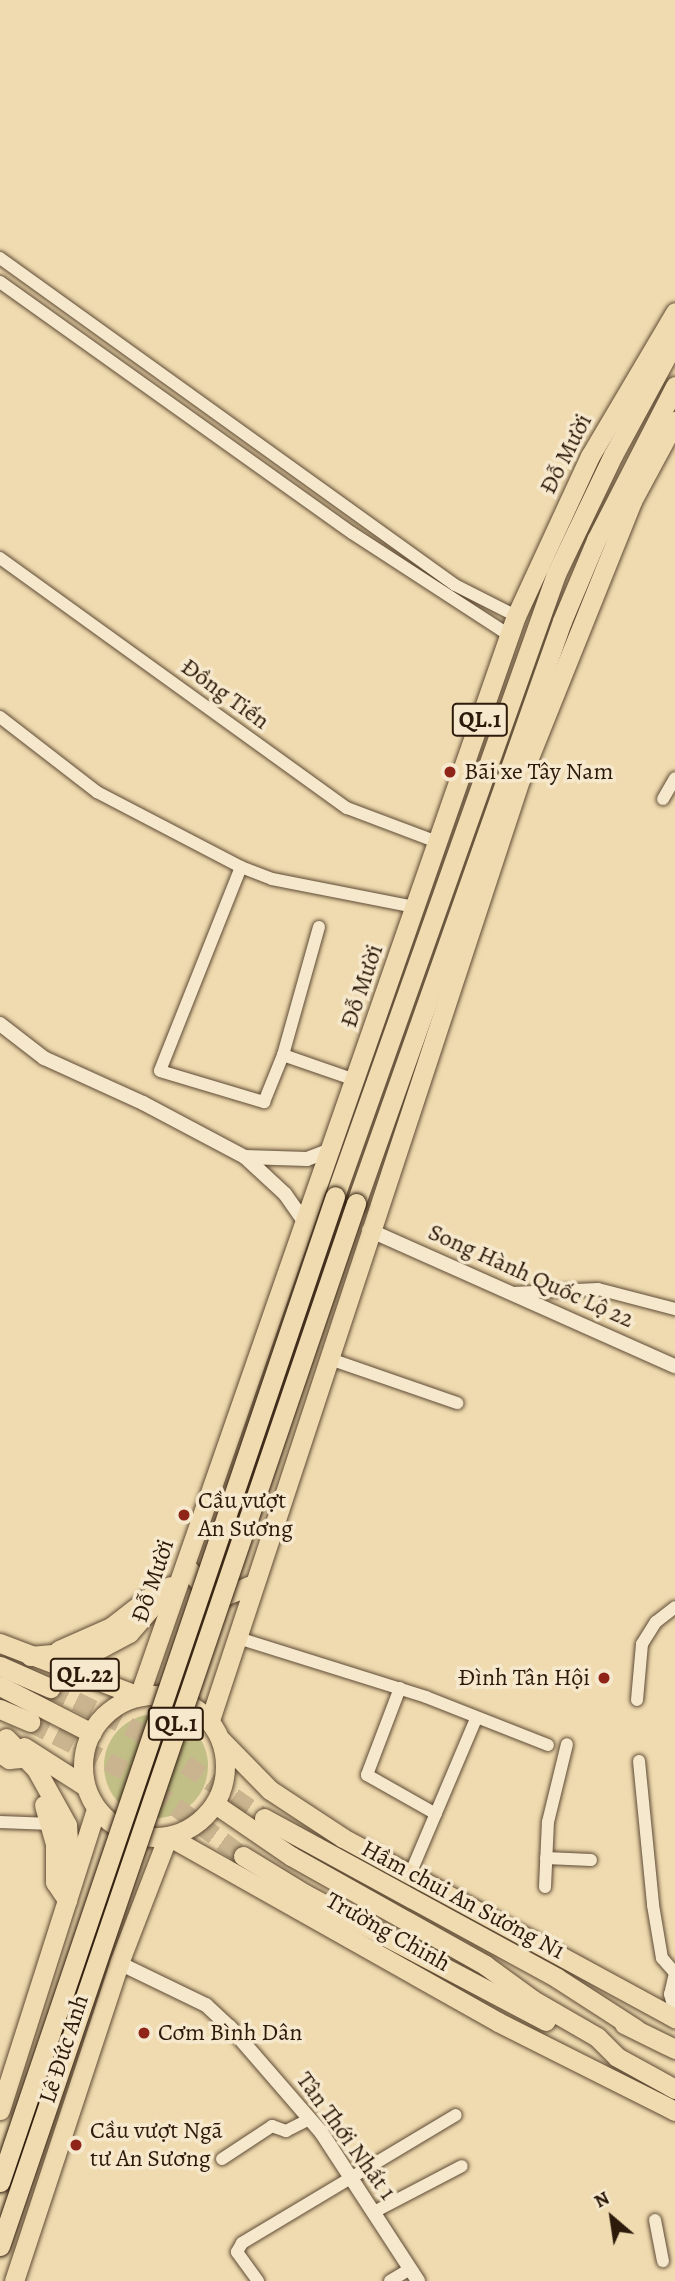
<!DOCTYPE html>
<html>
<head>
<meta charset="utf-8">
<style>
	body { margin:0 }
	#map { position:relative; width:675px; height:2281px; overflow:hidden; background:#f0dbb0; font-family:Alegreya,serif }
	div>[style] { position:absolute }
	.green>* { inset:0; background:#c1be86 }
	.round { border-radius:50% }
	.primary-tunnel>* { height:19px; margin-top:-9.5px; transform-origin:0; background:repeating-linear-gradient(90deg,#c9b48f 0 19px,transparent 0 29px) }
	.roads { filter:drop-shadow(0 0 2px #5e4a34) drop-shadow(0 0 2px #5e4a34) }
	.minor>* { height:12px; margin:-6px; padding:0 6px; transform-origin:6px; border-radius:6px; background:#f5e8cc }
	.tertiary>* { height:14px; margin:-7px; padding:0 7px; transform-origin:7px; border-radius:7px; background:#f5e8cc }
	.primary>* { height:19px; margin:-9.5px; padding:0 9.5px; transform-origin:9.5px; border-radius:9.5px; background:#f0dbb0 }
	.trunk>* { height:19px; margin:-9.5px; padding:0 9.5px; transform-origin:9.5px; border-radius:9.5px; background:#f0dbb0 }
	.trunk>.ring { margin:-9.5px; padding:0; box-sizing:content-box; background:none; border:19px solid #f0dbb0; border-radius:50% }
	.bridges { filter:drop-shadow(0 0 2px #2d1a0b) drop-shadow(0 0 2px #2d1a0b) }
	.trunk-bridge>* { height:19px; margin:-9.5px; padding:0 9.5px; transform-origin:9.5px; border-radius:9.5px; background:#f0dbb0 }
	.dots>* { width:19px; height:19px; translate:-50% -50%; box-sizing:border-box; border:4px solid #f5e8cc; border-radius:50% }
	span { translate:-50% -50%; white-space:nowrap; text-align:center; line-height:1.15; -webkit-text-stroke:7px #f5e8cc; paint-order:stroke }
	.shield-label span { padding:2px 5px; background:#f5e8cc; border:2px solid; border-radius:5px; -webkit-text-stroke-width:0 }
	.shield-label { font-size:23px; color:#2d1a0b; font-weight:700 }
	.street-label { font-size:24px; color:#2d1a0b }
	.poi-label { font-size:24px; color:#2d1a0b }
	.left { translate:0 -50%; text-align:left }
	.right { translate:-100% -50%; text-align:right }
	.north { position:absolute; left:577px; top:2183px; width:70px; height:70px; -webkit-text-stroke:5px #f5e8cc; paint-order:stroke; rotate:331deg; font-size:19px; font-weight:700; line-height:28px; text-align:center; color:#2d1a0b }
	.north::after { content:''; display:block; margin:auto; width:24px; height:32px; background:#2d1a0b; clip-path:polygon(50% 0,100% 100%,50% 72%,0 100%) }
</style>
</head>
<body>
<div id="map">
	<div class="green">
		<i class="round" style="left:104px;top:1714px;width:104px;height:104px"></i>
	</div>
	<div class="primary-tunnel">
		<i style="left:50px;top:1688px;width:98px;rotate:26deg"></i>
		<i style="left:138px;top:1731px;width:153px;rotate:34.6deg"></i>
		<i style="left:30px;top:1722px;width:111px;rotate:26.8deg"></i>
		<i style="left:129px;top:1772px;width:142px;rotate:36.4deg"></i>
	</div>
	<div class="roads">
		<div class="minor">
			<i style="left:0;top:258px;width:560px;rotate:35.7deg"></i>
			<i style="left:455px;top:585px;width:68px;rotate:26.9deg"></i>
			<i style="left:0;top:282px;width:432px;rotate:35.5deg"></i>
			<i style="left:352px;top:533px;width:187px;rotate:33deg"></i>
			<i style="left:0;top:558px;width:428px;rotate:35.8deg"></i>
			<i style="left:347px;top:808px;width:96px;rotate:20.7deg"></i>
			<i style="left:0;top:717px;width:123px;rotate:37.7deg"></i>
			<i style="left:97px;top:792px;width:162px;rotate:27.5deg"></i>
			<i style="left:241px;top:867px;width:33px;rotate:21deg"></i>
			<i style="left:272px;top:879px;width:146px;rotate:11.1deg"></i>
			<i style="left:663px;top:799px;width:24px;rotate:-60deg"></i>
			<i style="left:241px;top:867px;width:219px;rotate:111.7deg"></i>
			<i style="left:160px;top:1071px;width:109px;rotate:16.6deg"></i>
			<i style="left:264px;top:1102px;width:51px;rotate:-68deg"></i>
			<i style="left:283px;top:1055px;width:133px;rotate:-74.3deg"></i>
			<i style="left:283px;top:1055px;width:76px;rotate:19.1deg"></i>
			<i style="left:513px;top:1293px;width:85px;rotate:-2.7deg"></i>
			<i style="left:598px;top:1289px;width:80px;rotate:14.6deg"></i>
			<i style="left:327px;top:1358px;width:138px;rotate:19.1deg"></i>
			<i style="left:235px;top:1637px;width:200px;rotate:17.4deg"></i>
			<i style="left:426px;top:1697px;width:131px;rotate:21.5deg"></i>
			<i style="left:400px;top:1688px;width:93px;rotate:110.8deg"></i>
			<i style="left:367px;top:1775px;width:79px;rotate:29.5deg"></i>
			<i style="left:637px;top:1700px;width:56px;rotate:-84.9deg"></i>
			<i style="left:642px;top:1644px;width:26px;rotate:-58deg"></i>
			<i style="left:656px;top:1622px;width:24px;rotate:-38deg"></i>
			<i style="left:639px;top:1761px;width:145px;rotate:84.4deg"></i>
			<i style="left:653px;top:1905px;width:54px;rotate:80.4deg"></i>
			<i style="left:662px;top:1958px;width:20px;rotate:49deg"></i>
			<i style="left:675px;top:1973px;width:22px;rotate:103deg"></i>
			<i style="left:670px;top:1994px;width:20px;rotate:75deg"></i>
			<i style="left:0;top:1822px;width:52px;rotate:2.2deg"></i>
			<i style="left:546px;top:1858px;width:45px;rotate:2.5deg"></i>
			<i style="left:411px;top:1872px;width:166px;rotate:-67deg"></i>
			<i style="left:545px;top:1887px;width:65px;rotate:-87.4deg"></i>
			<i style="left:548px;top:1822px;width:80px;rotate:-76.3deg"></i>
			<i style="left:222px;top:2159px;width:60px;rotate:-33.4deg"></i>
			<i style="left:272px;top:2126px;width:15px;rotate:20deg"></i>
			<i style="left:286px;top:2131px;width:27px;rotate:-27deg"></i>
			<i style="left:374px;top:2212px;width:99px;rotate:-27.6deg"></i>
			<i style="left:655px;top:2220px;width:42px;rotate:79deg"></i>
			<i style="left:258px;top:2281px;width:36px;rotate:-126deg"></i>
			<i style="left:237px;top:2252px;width:10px;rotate:-61deg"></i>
			<i style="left:242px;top:2243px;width:249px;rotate:-30.9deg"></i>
			<i style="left:390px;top:2281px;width:23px;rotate:-31deg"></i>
		</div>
		<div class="tertiary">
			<i style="left:0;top:1024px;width:56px;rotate:37.7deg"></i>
			<i style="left:44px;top:1058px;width:109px;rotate:24.4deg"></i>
			<i style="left:143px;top:1103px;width:115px;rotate:27.9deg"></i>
			<i style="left:245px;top:1157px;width:54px;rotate:42.8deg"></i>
			<i style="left:285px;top:1194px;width:37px;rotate:55deg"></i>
			<i style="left:245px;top:1157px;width:62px;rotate:1.8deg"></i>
			<i style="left:307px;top:1159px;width:28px;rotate:-21deg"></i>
			<i style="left:369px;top:1230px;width:335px;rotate:24deg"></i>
			<i style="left:119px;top:1963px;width:97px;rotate:25.8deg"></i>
			<i style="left:206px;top:2005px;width:33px;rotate:43deg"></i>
			<i style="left:230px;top:2027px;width:139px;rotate:49.1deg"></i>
			<i style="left:321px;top:2132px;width:178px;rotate:56.9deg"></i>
		</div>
		<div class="primary">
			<i style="left:0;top:1666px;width:55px;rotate:23.7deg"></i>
			<i style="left:0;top:1709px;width:33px;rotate:23deg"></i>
			<i style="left:221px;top:1740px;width:70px;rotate:45.6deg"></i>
			<i style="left:270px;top:1790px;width:87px;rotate:33.3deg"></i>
			<i style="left:343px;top:1838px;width:378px;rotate:28.5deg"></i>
			<i style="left:215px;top:1804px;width:92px;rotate:34.4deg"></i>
			<i style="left:291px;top:1856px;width:223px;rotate:29.3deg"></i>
			<i style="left:485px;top:1965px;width:59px;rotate:36.1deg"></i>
			<i style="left:533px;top:2000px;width:74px;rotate:30deg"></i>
			<i style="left:597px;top:2037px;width:28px;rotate:45deg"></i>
			<i style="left:617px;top:2057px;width:66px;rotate:28.9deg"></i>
			<i style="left:264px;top:1818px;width:334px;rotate:28.6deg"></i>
			<i style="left:557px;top:1978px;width:94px;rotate:32.8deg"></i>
			<i style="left:168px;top:1836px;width:379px;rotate:29.4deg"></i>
			<i style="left:498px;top:2022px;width:198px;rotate:26.7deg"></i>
			<i style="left:243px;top:1856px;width:73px;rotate:31.5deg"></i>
			<i style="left:305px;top:1894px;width:272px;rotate:27.8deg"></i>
			<i style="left:624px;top:2024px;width:57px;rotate:26.1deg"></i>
		</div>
		<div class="trunk">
			<i style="left:335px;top:1196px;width:660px;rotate:-70.44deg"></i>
			<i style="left:556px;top:574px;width:132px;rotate:-64.4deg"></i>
			<i style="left:613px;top:455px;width:130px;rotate:-61.5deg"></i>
			<i style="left:356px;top:1203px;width:617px;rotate:-70.51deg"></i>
			<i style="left:562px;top:621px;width:88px;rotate:-67.2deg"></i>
			<i style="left:596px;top:540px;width:173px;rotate:-62.8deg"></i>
			<i style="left:185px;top:1565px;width:33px;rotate:50deg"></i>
			<i style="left:206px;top:1590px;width:19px;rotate:18deg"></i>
			<i style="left:224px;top:1596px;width:31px;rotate:-22deg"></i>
			<i style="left:0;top:1643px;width:149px;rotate:20.9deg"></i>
			<i style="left:59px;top:1650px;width:57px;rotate:-23.9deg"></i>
			<i style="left:111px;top:1627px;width:57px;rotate:-37.9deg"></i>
			<i style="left:30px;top:1656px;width:67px;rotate:-5.1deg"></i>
			<i style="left:97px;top:1650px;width:36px;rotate:-28deg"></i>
			<i style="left:129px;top:1633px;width:62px;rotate:-48.9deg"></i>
			<i style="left:0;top:1686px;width:103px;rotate:27.1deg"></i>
			<i class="ring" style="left:83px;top:1695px;width:123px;height:123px"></i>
			<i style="left:139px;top:1696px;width:1144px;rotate:-70.76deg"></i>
			<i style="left:516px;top:616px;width:176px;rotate:-65.2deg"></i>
			<i style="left:590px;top:456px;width:167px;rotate:-59.4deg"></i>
			<i style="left:210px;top:1720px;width:990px;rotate:-71.75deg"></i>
			<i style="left:520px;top:780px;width:301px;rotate:-68.1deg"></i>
			<i style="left:632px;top:501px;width:91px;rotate:-61.7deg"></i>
			<i style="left:6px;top:1738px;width:43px;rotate:45.9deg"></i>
			<i style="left:36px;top:1769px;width:64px;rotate:61deg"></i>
			<i style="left:67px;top:1825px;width:46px;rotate:86.3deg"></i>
			<i style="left:24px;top:1747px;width:72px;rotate:32.6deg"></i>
			<i style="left:0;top:1753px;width:11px;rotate:34deg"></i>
			<i style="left:9px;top:1759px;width:23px;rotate:-5deg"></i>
			<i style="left:44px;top:1805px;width:41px;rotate:74.2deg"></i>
			<i style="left:55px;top:1844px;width:38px;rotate:90deg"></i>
			<i style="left:55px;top:1882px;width:22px;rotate:56deg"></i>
			<i style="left:0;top:2110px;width:316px;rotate:-72.3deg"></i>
			<i style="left:14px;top:2281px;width:335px;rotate:-71.7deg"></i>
			<i style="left:119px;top:1963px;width:136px;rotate:-68.9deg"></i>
		</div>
	</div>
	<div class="bridges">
		<div class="trunk-bridge">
			<i style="left:0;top:2182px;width:1041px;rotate:-71.23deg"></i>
			<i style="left:0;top:2246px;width:1102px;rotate:-71.15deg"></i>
		</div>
	</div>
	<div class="dots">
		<i style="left:450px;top:772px;background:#8f2418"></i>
		<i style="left:184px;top:1515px;background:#8f2418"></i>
		<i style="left:604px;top:1678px;background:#8f2418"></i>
		<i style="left:144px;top:2033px;background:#8f2418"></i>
		<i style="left:76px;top:2145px;background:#8f2418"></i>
	</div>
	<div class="shield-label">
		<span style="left:480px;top:720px">QL.1</span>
		<span style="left:85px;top:1675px">QL.22</span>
		<span style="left:176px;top:1724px">QL.1</span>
	</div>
	<div class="street-label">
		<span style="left:566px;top:454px;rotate:-63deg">Đỗ Mười</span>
		<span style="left:225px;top:694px;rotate:36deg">Đồng Tiến</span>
		<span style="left:362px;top:986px;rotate:-71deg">Đỗ Mười</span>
		<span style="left:531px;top:1276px;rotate:24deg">Song Hành Quốc Lộ 22</span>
		<span style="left:153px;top:1581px;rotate:-71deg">Đỗ Mười</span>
		<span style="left:463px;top:1900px;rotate:28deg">Hầm chui An Sương N1</span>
		<span style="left:388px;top:1932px;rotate:29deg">Trường Chinh</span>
		<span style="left:64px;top:2049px;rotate:-72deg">Lê Đức Anh</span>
		<span style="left:346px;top:2136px;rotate:54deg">Tân Thới Nhất 1</span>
	</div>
	<div class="poi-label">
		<span class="left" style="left:464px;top:772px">Bãi xe Tây Nam</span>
		<span class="left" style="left:198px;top:1515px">Cầu vượt<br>An Sương</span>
		<span class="right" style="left:590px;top:1678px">Đình Tân Hội</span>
		<span class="left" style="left:158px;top:2033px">Cơm Bình Dân</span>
		<span class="left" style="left:90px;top:2145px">Cầu vượt Ngã<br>tư An Sương</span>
	</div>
	<div class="north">N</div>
</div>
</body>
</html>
